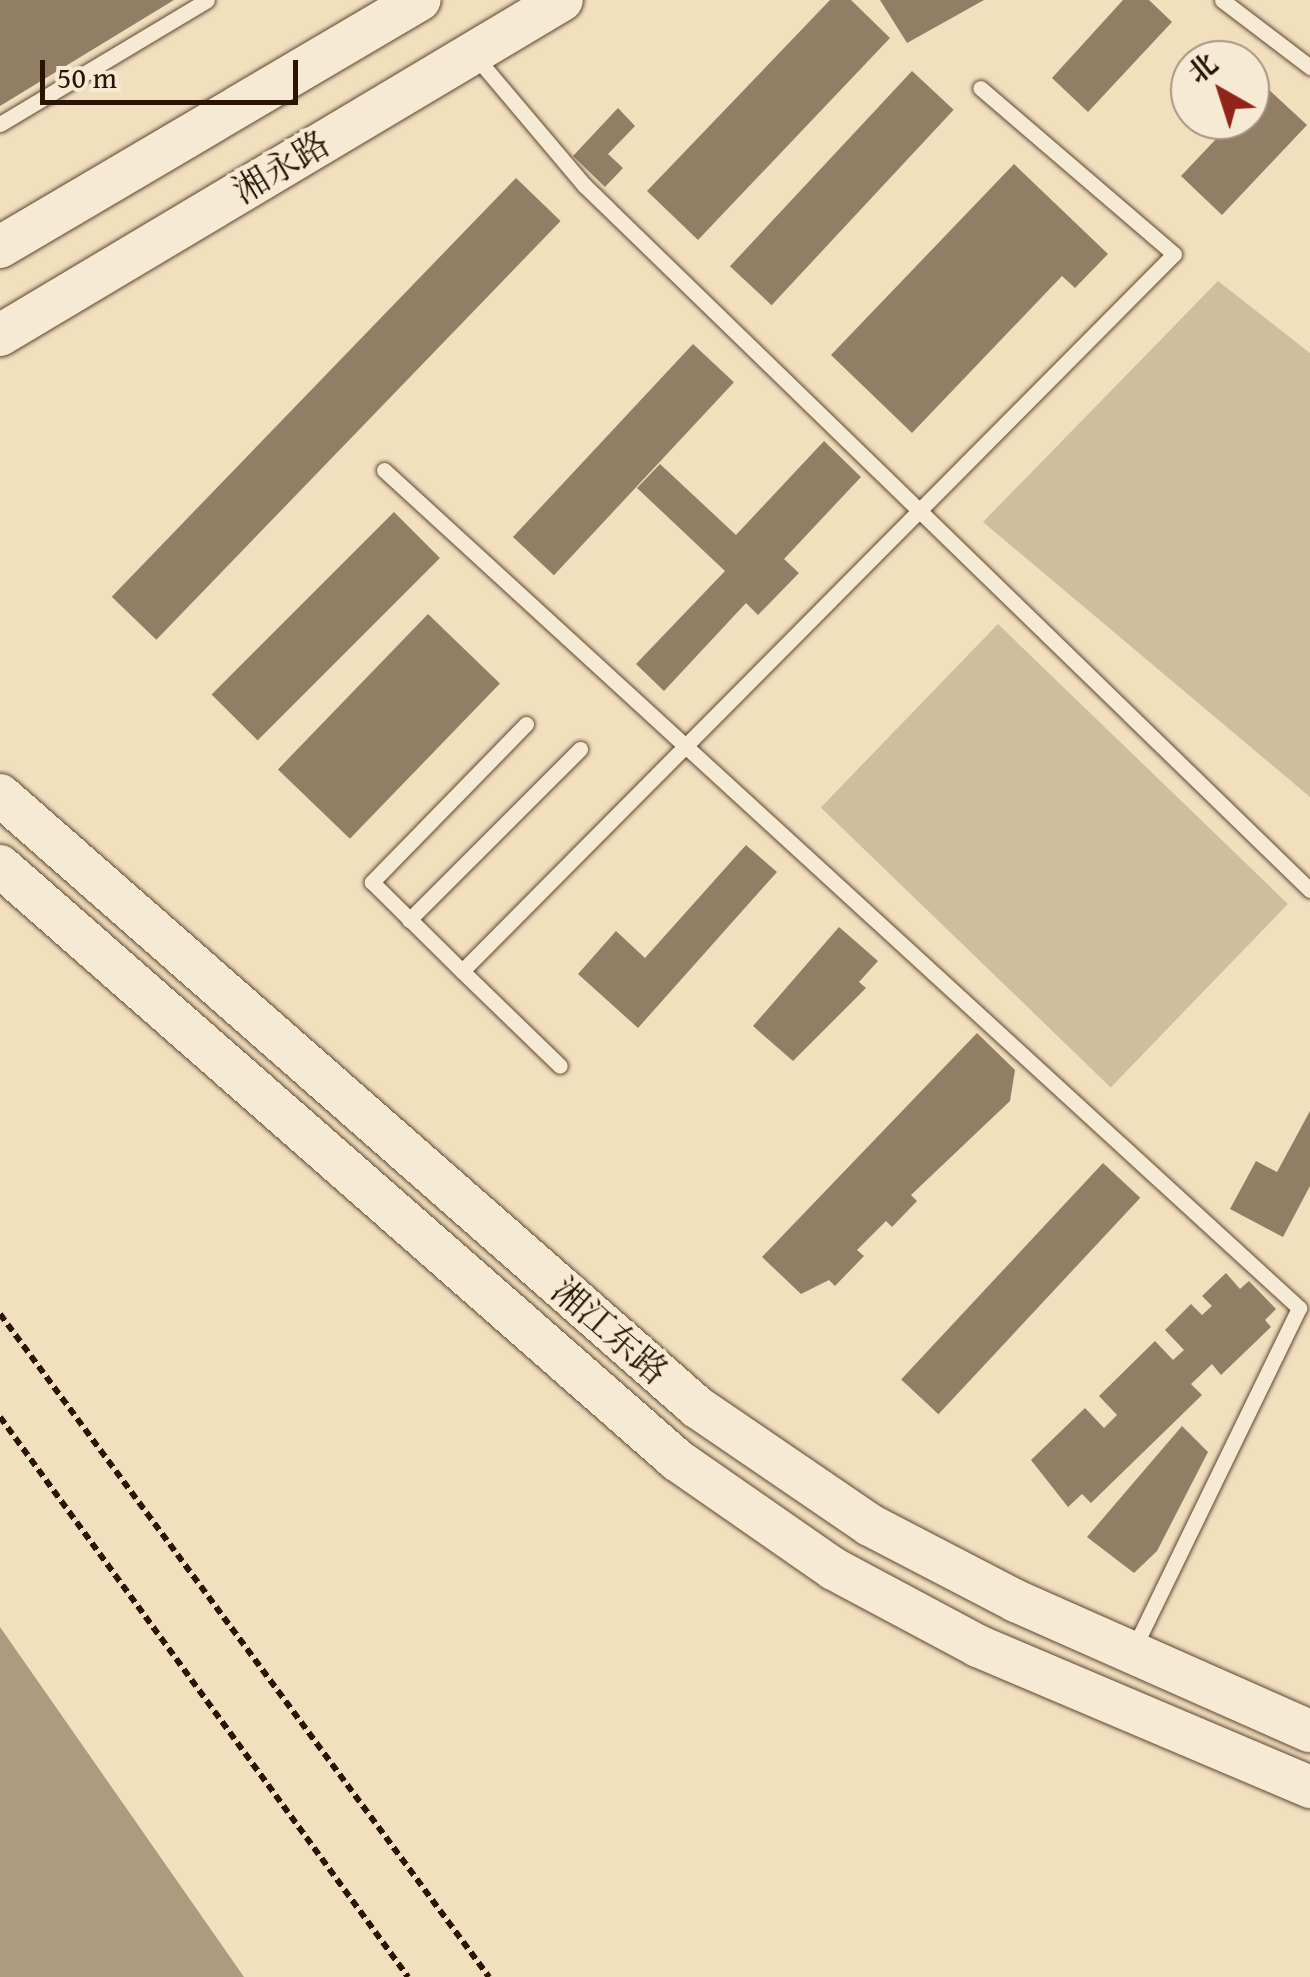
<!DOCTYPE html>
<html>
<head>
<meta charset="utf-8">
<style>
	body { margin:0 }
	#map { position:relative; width:1310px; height:1977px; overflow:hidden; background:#f2dfbe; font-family:"Gentium Book Plus","Noto Serif SC",serif }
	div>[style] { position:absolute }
	.green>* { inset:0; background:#d0bc9e; transform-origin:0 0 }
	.water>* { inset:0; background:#ae9a7f }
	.building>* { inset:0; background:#927e65; transform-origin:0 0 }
	.path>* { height:6px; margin-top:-3px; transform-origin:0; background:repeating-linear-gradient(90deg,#2b1404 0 8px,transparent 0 13px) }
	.roads { filter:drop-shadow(0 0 2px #5d4732) drop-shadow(0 0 2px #5d4732) }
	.lane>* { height:15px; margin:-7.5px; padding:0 7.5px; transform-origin:7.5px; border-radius:7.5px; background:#f7ead5 }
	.secondary>* { height:42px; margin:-21px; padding:0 21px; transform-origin:21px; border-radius:21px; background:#f7ead5 }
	span { translate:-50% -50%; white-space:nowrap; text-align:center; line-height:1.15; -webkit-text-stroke:8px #f7ead5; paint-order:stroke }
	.street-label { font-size:35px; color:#2b1404 }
	.north { position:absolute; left:1170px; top:40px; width:100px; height:100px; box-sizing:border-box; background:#f7ead5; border:2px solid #a59481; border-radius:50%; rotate:321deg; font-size:28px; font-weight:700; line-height:40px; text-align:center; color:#2b1404 }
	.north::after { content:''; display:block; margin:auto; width:35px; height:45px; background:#8f2418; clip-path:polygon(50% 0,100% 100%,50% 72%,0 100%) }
	.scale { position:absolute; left:40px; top:60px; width:258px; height:45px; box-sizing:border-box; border:5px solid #2b1404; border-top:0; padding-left:12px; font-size:30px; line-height:35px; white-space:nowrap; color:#2b1404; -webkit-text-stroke:8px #f7ead5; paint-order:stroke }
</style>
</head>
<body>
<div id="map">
	<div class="green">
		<i style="clip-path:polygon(1218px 281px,1310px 353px,1310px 797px,983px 522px)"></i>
		<i style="left:998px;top:624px;width:403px;height:255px;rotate:44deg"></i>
	</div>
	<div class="water">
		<i style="clip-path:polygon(0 1627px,244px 1977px,0 1977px)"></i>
	</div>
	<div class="building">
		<i style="clip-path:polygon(0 0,174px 0,0 106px)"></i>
		<i style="clip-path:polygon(830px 0,851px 0,890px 38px,698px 240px,647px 191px)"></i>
		<i style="clip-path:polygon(880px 0,984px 0,907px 43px)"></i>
		<i style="clip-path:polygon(1123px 0,1149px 0,1172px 22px,1088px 112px,1052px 78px)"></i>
		<i style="left:912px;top:71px;width:57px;height:267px;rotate:43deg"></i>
		<i style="clip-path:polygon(1265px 86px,1307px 125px,1222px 215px,1181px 176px,1234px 120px,1250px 120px,1250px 102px)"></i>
		<i style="clip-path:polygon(618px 108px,635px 126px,608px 154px,623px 168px,605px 187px,573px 156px)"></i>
		<i style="clip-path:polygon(1014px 164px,1108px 254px,1075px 288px,1062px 276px,912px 433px,831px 355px)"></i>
		<i style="left:516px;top:178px;width:62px;height:582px;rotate:44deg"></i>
		<i style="left:693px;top:344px;width:56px;height:264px;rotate:43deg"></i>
		<i style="clip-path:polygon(824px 441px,861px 477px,784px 559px,799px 573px,758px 615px,746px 603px,664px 691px,636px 664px,725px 571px,637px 488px,660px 464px,736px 535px)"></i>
		<i style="left:394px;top:512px;width:65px;height:258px;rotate:45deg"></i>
		<i style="left:428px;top:614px;width:100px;height:216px;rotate:44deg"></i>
		<i style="clip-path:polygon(746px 845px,777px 872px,638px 1028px,578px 974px,616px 931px,645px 958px)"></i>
		<i style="clip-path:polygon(839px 927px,878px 961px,859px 982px,866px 988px,793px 1061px,753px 1026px)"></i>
		<i style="clip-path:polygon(977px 1033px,1015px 1070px,1010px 1101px,911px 1195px,917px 1201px,892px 1227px,886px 1221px,857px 1250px,864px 1256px,835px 1286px,829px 1280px,801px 1294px,762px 1257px)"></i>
		<i style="clip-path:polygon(1310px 1111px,1310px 1186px,1283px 1237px,1230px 1209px,1256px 1161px,1277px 1172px)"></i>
		<i style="left:1103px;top:1163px;width:51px;height:296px;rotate:43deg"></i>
		<i style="clip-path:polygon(1226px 1273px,1240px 1289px,1249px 1281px,1276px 1309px,1265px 1320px,1271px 1327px,1221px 1375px,1212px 1364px,1191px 1384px,1202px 1395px,1091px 1503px,1082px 1494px,1068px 1507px,1031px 1460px,1085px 1408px,1104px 1428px,1117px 1415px,1099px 1396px,1155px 1341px,1173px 1360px,1184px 1350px,1165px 1330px,1191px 1304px,1202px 1315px,1212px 1306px,1202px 1296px)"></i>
		<i style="clip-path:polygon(1182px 1426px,1208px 1452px,1157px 1551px,1134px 1573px,1087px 1537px)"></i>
	</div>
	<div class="path">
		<i style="left:0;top:1314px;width:824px;rotate:53.59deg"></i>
		<i style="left:0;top:1417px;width:693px;rotate:53.92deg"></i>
	</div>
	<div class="roads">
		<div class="lane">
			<i style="left:1222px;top:0;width:111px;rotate:37.3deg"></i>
			<i style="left:475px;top:56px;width:169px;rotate:49.8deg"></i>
			<i style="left:584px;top:185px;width:1012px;rotate:44.16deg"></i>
			<i style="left:0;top:124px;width:241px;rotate:-30.9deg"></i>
			<i style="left:384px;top:470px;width:1241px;rotate:42.48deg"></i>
			<i style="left:1299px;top:1308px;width:380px;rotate:115.9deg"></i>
			<i style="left:526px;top:724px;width:221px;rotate:134.3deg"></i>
			<i style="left:372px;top:882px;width:127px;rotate:44.7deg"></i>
			<i style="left:462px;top:971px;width:1010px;rotate:-45.2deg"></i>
			<i style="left:1174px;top:254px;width:255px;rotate:-139.4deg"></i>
			<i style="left:409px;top:920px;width:242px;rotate:-45deg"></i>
			<i style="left:462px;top:971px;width:136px;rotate:44.1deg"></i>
		</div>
		<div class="secondary">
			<i style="left:0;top:247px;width:487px;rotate:-30.5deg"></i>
			<i style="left:0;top:335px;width:654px;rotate:-30.8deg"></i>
			<i style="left:0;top:795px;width:928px;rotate:41.28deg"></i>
			<i style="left:697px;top:1407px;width:209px;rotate:34.3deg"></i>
			<i style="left:870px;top:1525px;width:165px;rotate:27.5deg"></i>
			<i style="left:1016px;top:1601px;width:321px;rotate:23.9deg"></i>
			<i style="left:0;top:866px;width:901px;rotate:41.26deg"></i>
			<i style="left:677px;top:1460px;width:191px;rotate:34.8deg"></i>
			<i style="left:834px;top:1569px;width:163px;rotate:28.1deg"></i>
			<i style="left:978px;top:1646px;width:361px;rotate:23deg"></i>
		</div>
	</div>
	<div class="street-label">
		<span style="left:281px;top:167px;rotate:-31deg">湘永路</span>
		<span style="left:610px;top:1331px;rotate:41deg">湘江东路</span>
	</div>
	<div class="north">北</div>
	<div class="scale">50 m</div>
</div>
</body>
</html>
